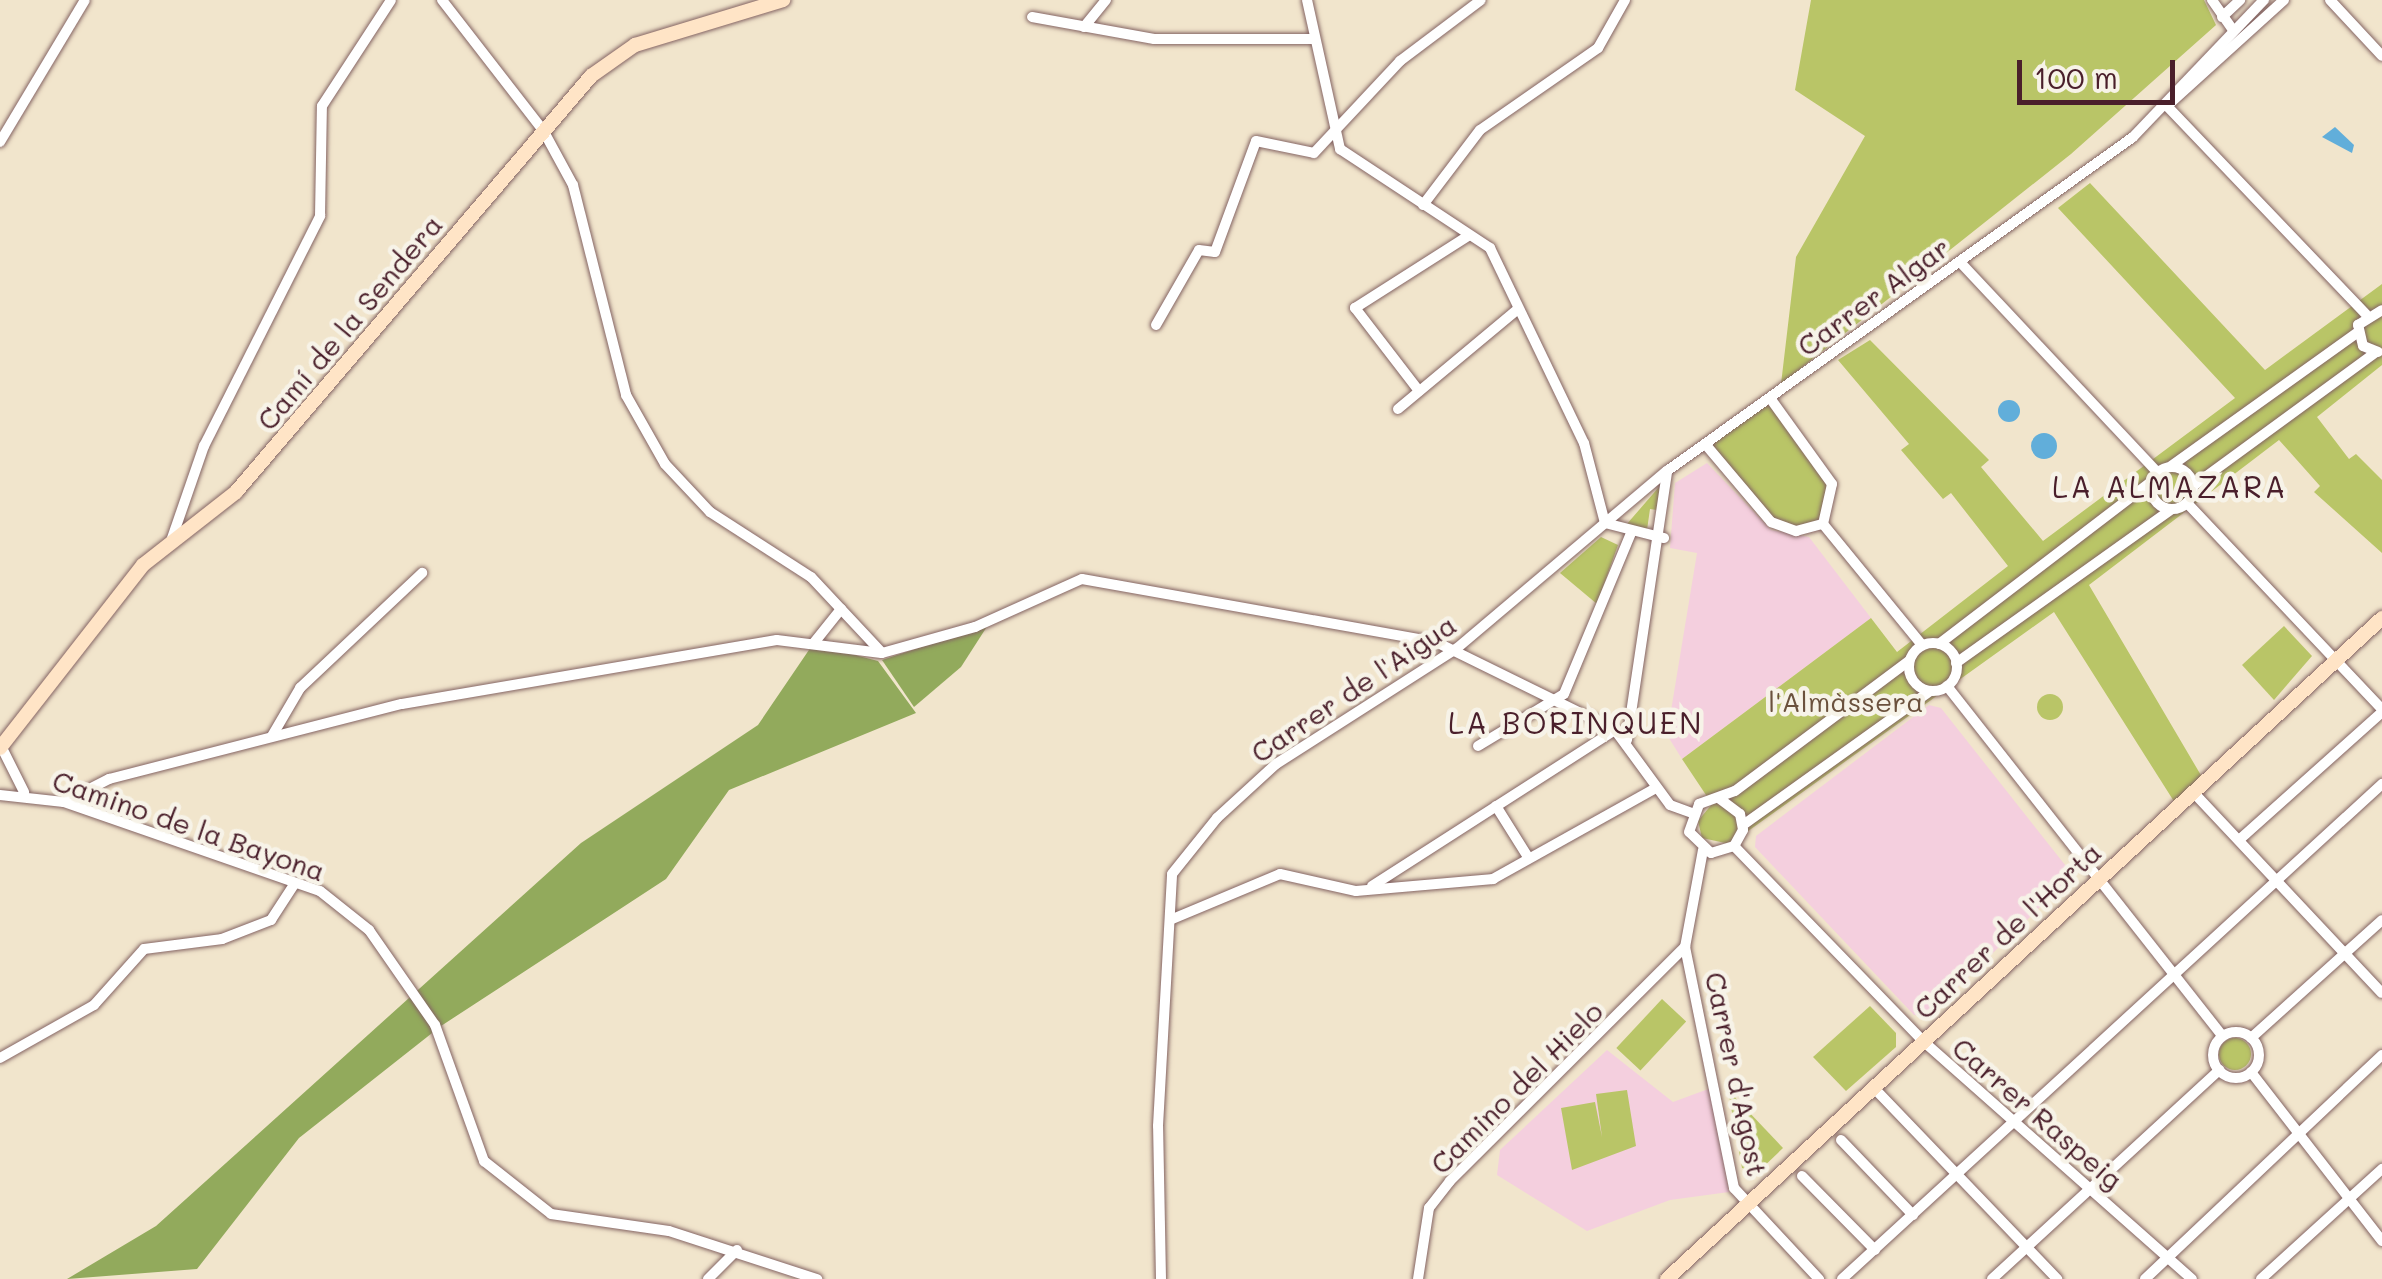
<!DOCTYPE html>
<html>
<head>
<meta charset="utf-8">
<style>
	body { margin:0 }
	#map { position:relative; width:2382px; height:1279px; overflow:hidden; background:#f1e5cc; font-family:Mali,sans-serif }
	div>[style] { position:absolute }
	.built>* { inset:0; background:#f4cfde }
	.green>* { inset:0; background:#b9c567; transform-origin:0 0 }
	.round { border-radius:50% }
	.forest>* { inset:0; background:#92aa5c }
	.water>* { inset:0; background:#61aeda }
	.roads { filter:drop-shadow(0 0 2px #846463) drop-shadow(0 0 2px #846463) }
	.street>* { height:10px; margin:-5px; padding:0 5px; transform-origin:5px; border-radius:5px; background:#fff }
	.street>.ring { margin:-5px; padding:0; box-sizing:content-box; background:none; border:10px solid #fff; border-radius:50% }
	.secondary>* { height:14px; margin:-7px; padding:0 7px; transform-origin:7px; border-radius:7px; background:#ffe4c6 }
	span { translate:-50% -50%; white-space:nowrap; text-align:center; line-height:1.15; -webkit-text-stroke:9px #f7f3e8; paint-order:stroke }
	.street-label { font-size:28px; color:#4a1f2b }
	.park-label { font-size:28px; color:#6b513d }
	.neighbourhood-label { font-size:30px; color:#4a1f2b; letter-spacing:2.5px }
	.scale { position:absolute; left:2017px; top:60px; width:158px; height:45px; box-sizing:border-box; border:5px solid #4a1f2b; border-top:0; padding-left:12px; font-size:30px; line-height:35px; white-space:nowrap; color:#4a1f2b; -webkit-text-stroke:8px #f7f3e8; paint-order:stroke }
</style>
</head>
<body>
<div id="map">
	<div class="built">
		<i style="clip-path:polygon(1707px 463px,1771px 530px,1809px 537px,1871px 618px,1682px 759px,1667px 735px,1697px 553px,1670px 548px,1675px 483px)"></i>
		<i style="clip-path:polygon(1929px 705px,1941px 708px,2073px 875px,1928px 1016px,1914px 1015px,1755px 847px,1756px 836px)"></i>
		<i style="clip-path:polygon(1607px 1050px,1673px 1102px,1711px 1088px,1729px 1192px,1670px 1200px,1587px 1231px,1497px 1175px,1500px 1150px)"></i>
	</div>
	<div class="green">
		<i style="clip-path:polygon(1811px 0,2204px 0,2216px 25px,2071px 154px,1781px 384px,1796px 257px,1865px 136px,1795px 90px)"></i>
		<i style="clip-path:polygon(2090px 183px,2265px 370px,2382px 284px,2382px 365px,2317px 417px,2349px 459px,2356px 454px,2382px 480px,2382px 553px,2314px 492px,2320px 486px,2279px 440px,2089px 585px,2202px 777px,2175px 803px,2054px 612px,1730px 844px,1702px 838px,1698px 821px,1712px 804px,1682px 759px,1871px 618px,1897px 652px,2008px 566px,1951px 493px,1943px 499px,1901px 450px,1909px 444px,1838px 360px,1870px 340px,1989px 460px,1981px 467px,2043px 541px,2235px 398px,2058px 208px)"></i>
		<i style="clip-path:polygon(1770px 398px,1832px 484px,1823px 524px,1809px 530px,1771px 522px,1706px 445px)"></i>
		<i style="clip-path:polygon(1659px 487px,1663px 511px,1650px 509px,1647px 530px,1626px 525px)"></i>
		<i style="clip-path:polygon(1601px 537px,1618px 545px,1597px 604px,1560px 573px)"></i>
		<i style="clip-path:polygon(2284px 626px,2312px 656px,2274px 700px,2242px 665px)"></i>
		<i class="round" style="left:2037px;top:694px;width:26px;height:26px"></i>
		<i style="left:1662px;top:999px;width:33px;height:67px;rotate:43deg"></i>
		<i style="clip-path:polygon(1870px 1006px,1896px 1033px,1896px 1047px,1846px 1091px,1813px 1057px)"></i>
		<i class="round" style="left:2219px;top:1038px;width:32px;height:32px"></i>
		<i style="clip-path:polygon(1627px 1090px,1636px 1146px,1572px 1170px,1561px 1108px,1595px 1102px,1602px 1137px,1596px 1094px)"></i>
		<i style="clip-path:polygon(1728px 1090px,1783px 1148px,1757px 1173px,1742px 1168px)"></i>
	</div>
	<div class="forest">
		<i style="clip-path:polygon(988px 625px,961px 667px,914px 707px,882px 660px)"></i>
		<i style="clip-path:polygon(813px 644px,878px 661px,916px 713px,729px 790px,666px 879px,441px 1026px,299px 1138px,197px 1269px,67px 1279px,156px 1226px,581px 843px,758px 725px)"></i>
	</div>
	<div class="water">
		<i style="clip-path:polygon(2335px 127px,2354px 145px,2352px 153px,2322px 137px)"></i>
		<i class="round" style="left:1998px;top:400px;width:22px;height:22px"></i>
		<i class="round" style="left:2031px;top:433px;width:26px;height:26px"></i>
	</div>
	<div class="roads">
		<div class="street">
			<i style="left:442px;top:0;width:165px;rotate:52.2deg"></i>
			<i style="left:543px;top:130px;width:63px;rotate:61.4deg"></i>
			<i style="left:573px;top:185px;width:217px;rotate:75.8deg"></i>
			<i style="left:626px;top:395px;width:79px;rotate:60.5deg"></i>
			<i style="left:665px;top:464px;width:66px;rotate:46.8deg"></i>
			<i style="left:710px;top:512px;width:120px;rotate:32.8deg"></i>
			<i style="left:811px;top:577px;width:104px;rotate:46.9deg"></i>
			<i style="left:882px;top:653px;width:97px;rotate:-15.6deg"></i>
			<i style="left:975px;top:627px;width:117px;rotate:-24.2deg"></i>
			<i style="left:1082px;top:579px;width:360px;rotate:10.1deg"></i>
			<i style="left:1436px;top:642px;width:199px;rotate:26.2deg"></i>
			<i style="left:1615px;top:730px;width:93px;rotate:53.7deg"></i>
			<i style="left:1670px;top:805px;width:23px;rotate:20deg"></i>
			<i style="left:1307px;top:0;width:153px;rotate:77.5deg"></i>
			<i style="left:1340px;top:149px;width:180px;rotate:33.4deg"></i>
			<i style="left:1490px;top:248px;width:216px;rotate:64.3deg"></i>
			<i style="left:1584px;top:443px;width:83px;rotate:75.3deg"></i>
			<i style="left:2212px;top:0;width:37px;rotate:55deg"></i>
			<i style="left:2284px;top:0;width:158px;rotate:137.8deg"></i>
			<i style="left:2167px;top:106px;width:288px;rotate:46.3deg"></i>
			<i style="left:2330px;top:0;width:76px;rotate:47.1deg"></i>
			<i style="left:1032px;top:17px;width:124px;rotate:10.2deg"></i>
			<i style="left:1154px;top:39px;width:158px"></i>
			<i style="left:2222px;top:17px;width:25px;rotate:-43deg"></i>
			<i style="left:1084px;top:27px;width:35px;rotate:-51deg"></i>
			<i style="left:0;top:142px;width:165px;rotate:-59.1deg"></i>
			<i style="left:1423px;top:205px;width:94px;rotate:-52.8deg"></i>
			<i style="left:1480px;top:130px;width:144px;rotate:-34.8deg"></i>
			<i style="left:1598px;top:48px;width:55px;rotate:-60.6deg"></i>
			<i style="left:1960px;top:262px;width:288px;rotate:46.8deg"></i>
			<i style="left:1156px;top:325px;width:86px;rotate:-60.2deg"></i>
			<i style="left:1199px;top:250px;width:16px;rotate:7deg"></i>
			<i style="left:1215px;top:252px;width:118px;rotate:-69.7deg"></i>
			<i style="left:1256px;top:141px;width:59px;rotate:11.7deg"></i>
			<i style="left:1314px;top:153px;width:126px;rotate:-46.9deg"></i>
			<i style="left:1400px;top:61px;width:101px;rotate:-37deg"></i>
			<i style="left:2378px;top:352px;width:16px;rotate:-158deg"></i>
			<i style="left:2363px;top:346px;width:22px;rotate:-103deg"></i>
			<i style="left:2358px;top:325px;width:28px;rotate:-32deg"></i>
			<i style="left:1419px;top:391px;width:105px;rotate:-127.6deg"></i>
			<i style="left:1355px;top:308px;width:134px;rotate:-32.5deg"></i>
			<i style="left:1398px;top:409px;width:156px;rotate:-39.8deg"></i>
			<i style="left:1706px;top:445px;width:101px;rotate:49.8deg"></i>
			<i style="left:1771px;top:522px;width:27px;rotate:20deg"></i>
			<i style="left:1796px;top:531px;width:28px;rotate:-15deg"></i>
			<i style="left:1823px;top:524px;width:41px;rotate:-77.3deg"></i>
			<i style="left:1832px;top:484px;width:106px;rotate:-125.8deg"></i>
			<i style="left:2171px;top:466px;width:230px;rotate:-35.6deg"></i>
			<i class="ring" style="left:2151px;top:467px;width:32px;height:32px"></i>
			<i style="left:2193px;top:486px;width:227px;rotate:-36.2deg"></i>
			<i style="left:2187px;top:503px;width:284px;rotate:46.6deg"></i>
			<i style="left:1605px;top:523px;width:61px;rotate:14.3deg"></i>
			<i style="left:1823px;top:524px;width:156px;rotate:50.7deg"></i>
			<i style="left:170px;top:544px;width:104px;rotate:-70.9deg"></i>
			<i style="left:204px;top:446px;width:258px;rotate:-63.2deg"></i>
			<i style="left:320px;top:216px;width:110px;rotate:-89deg"></i>
			<i style="left:322px;top:106px;width:126px;rotate:-56.9deg"></i>
			<i class="ring" style="left:1909px;top:643px;width:38px;height:38px"></i>
			<i style="left:813px;top:644px;width:45px;rotate:-51.3deg"></i>
			<i style="left:1939px;top:644px;width:267px;rotate:-37.4deg"></i>
			<i style="left:1956px;top:663px;width:265px;rotate:-35.5deg"></i>
			<i style="left:1947px;top:686px;width:445px;rotate:51.8deg"></i>
			<i style="left:272px;top:736px;width:56px;rotate:-59.7deg"></i>
			<i style="left:300px;top:688px;width:168px;rotate:-43.3deg"></i>
			<i style="left:1627px;top:740px;width:272px;rotate:-81.5deg"></i>
			<i style="left:0;top:744px;width:54px;rotate:63.4deg"></i>
			<i style="left:1478px;top:746px;width:100px;rotate:-31.2deg"></i>
			<i style="left:1564px;top:694px;width:177px;rotate:-67.4deg"></i>
			<i style="left:2194px;top:793px;width:274px;rotate:46.8deg"></i>
			<i style="left:0;top:795px;width:64px;rotate:6.2deg"></i>
			<i style="left:64px;top:802px;width:271px;rotate:19.2deg"></i>
			<i style="left:320px;top:891px;width:63px;rotate:38.5deg"></i>
			<i style="left:369px;top:930px;width:116px;rotate:55.2deg"></i>
			<i style="left:435px;top:1025px;width:145px;rotate:70.2deg"></i>
			<i style="left:484px;top:1161px;width:85px;rotate:38.3deg"></i>
			<i style="left:551px;top:1214px;width:119px;rotate:8.2deg"></i>
			<i style="left:669px;top:1231px;width:156px;rotate:18deg"></i>
			<i style="left:1720px;top:799px;width:25px;rotate:37deg"></i>
			<i style="left:1740px;top:814px;width:16px;rotate:79deg"></i>
			<i style="left:1743px;top:830px;width:18px;rotate:119deg"></i>
			<i style="left:1734px;top:846px;width:24px;rotate:163deg"></i>
			<i style="left:1711px;top:853px;width:30px;rotate:-136deg"></i>
			<i style="left:1689px;top:832px;width:30px;rotate:-70deg"></i>
			<i style="left:1699px;top:804px;width:38px;rotate:-20deg"></i>
			<i style="left:1735px;top:791px;width:217px;rotate:-36.8deg"></i>
			<i style="left:64px;top:802px;width:51px;rotate:-27.1deg"></i>
			<i style="left:109px;top:779px;width:302px;rotate:-14.4deg"></i>
			<i style="left:402px;top:704px;width:380px;rotate:-9.7deg"></i>
			<i style="left:777px;top:640px;width:105px;rotate:7.1deg"></i>
			<i style="left:1496px;top:806px;width:60px;rotate:57.9deg"></i>
			<i style="left:1743px;top:825px;width:230px;rotate:-35.6deg"></i>
			<i style="left:2239px;top:840px;width:192px;rotate:-41.8deg"></i>
			<i style="left:1734px;top:846px;width:272px;rotate:45.9deg"></i>
			<i style="left:1923px;top:1041px;width:359px;rotate:41.5deg"></i>
			<i style="left:1703px;top:850px;width:99px;rotate:100.5deg"></i>
			<i style="left:1685px;top:947px;width:246px;rotate:78.5deg"></i>
			<i style="left:1734px;top:1188px;width:125px;rotate:47deg"></i>
			<i style="left:1372px;top:886px;width:289px;rotate:-32.7deg"></i>
			<i style="left:1170px;top:920px;width:119px;rotate:-22.7deg"></i>
			<i style="left:1280px;top:874px;width:78px;rotate:12.6deg"></i>
			<i style="left:1356px;top:891px;width:138px;rotate:-5deg"></i>
			<i style="left:1493px;top:879px;width:187px;rotate:-29.2deg"></i>
			<i class="ring" style="left:2213px;top:1032px;width:36px;height:36px"></i>
			<i style="left:2251px;top:1038px;width:176px;rotate:-42deg"></i>
			<i style="left:0;top:1058px;width:108px;rotate:-29.4deg"></i>
			<i style="left:94px;top:1005px;width:75px;rotate:-48.2deg"></i>
			<i style="left:144px;top:949px;width:79px;rotate:-7.3deg"></i>
			<i style="left:222px;top:939px;width:53px;rotate:-21.2deg"></i>
			<i style="left:271px;top:920px;width:44px;rotate:-57deg"></i>
			<i style="left:2251px;top:1072px;width:214px;rotate:52.2deg"></i>
			<i style="left:1874px;top:1088px;width:265px;rotate:46.2deg"></i>
			<i style="left:1841px;top:1140px;width:104px;rotate:46.2deg"></i>
			<i style="left:1802px;top:1176px;width:104px;rotate:45.4deg"></i>
			<i style="left:708px;top:1279px;width:41px;rotate:-45deg"></i>
			<i style="left:1161px;top:1279px;width:153px;rotate:-91.1deg"></i>
			<i style="left:1158px;top:1126px;width:252px;rotate:-86.8deg"></i>
			<i style="left:1172px;top:874px;width:72px;rotate:-51.2deg"></i>
			<i style="left:1217px;top:818px;width:80px;rotate:-42.5deg"></i>
			<i style="left:1276px;top:764px;width:214px;rotate:-32.6deg"></i>
			<i style="left:1456px;top:649px;width:276px;rotate:-40.2deg"></i>
			<i style="left:1667px;top:471px;width:573px;rotate:-35.63deg"></i>
			<i style="left:2133px;top:137px;width:190px;rotate:-46.3deg"></i>
			<i style="left:1418px;top:1279px;width:72px;rotate:-81.2deg"></i>
			<i style="left:1429px;top:1208px;width:34px;rotate:-52deg"></i>
			<i style="left:1450px;top:1181px;width:332px;rotate:-44.9deg"></i>
			<i style="left:1842px;top:1279px;width:733px;rotate:-42.51deg"></i>
			<i style="left:1992px;top:1279px;width:309px;rotate:-42.6deg"></i>
			<i style="left:2145px;top:1279px;width:326px;rotate:-43.4deg"></i>
			<i style="left:2261px;top:1279px;width:164px;rotate:-42.3deg"></i>
		</div>
		<div class="secondary">
			<i style="left:0;top:748px;width:232px;rotate:-52deg"></i>
			<i style="left:143px;top:565px;width:118px;rotate:-38.1deg"></i>
			<i style="left:236px;top:492px;width:547px;rotate:-49.52deg"></i>
			<i style="left:591px;top:76px;width:54px;rotate:-35.2deg"></i>
			<i style="left:635px;top:45px;width:155px;rotate:-16.9deg"></i>
			<i style="left:1667px;top:1279px;width:974px;rotate:-42.75deg"></i>
		</div>
	</div>
	<div class="street-label">
		<span style="left:1873px;top:296px;rotate:-36deg">Carrer Algar</span>
		<span style="left:349px;top:322px;rotate:-50deg">Camí de la Sendera</span>
		<span style="left:1353px;top:688px;rotate:-34deg">Carrer de l'Aigua</span>
		<span style="left:189px;top:825px;rotate:19deg">Camino de la Bayona</span>
		<span style="left:2007px;top:930px;rotate:-43deg">Carrer de l'Horta</span>
		<span style="left:1737px;top:1074px;rotate:78deg">Carrer d'Agost</span>
		<span style="left:1516px;top:1087px;rotate:-45deg">Camino del Hielo</span>
		<span style="left:2038px;top:1113px;rotate:41deg">Carrer Raspeig</span>
	</div>
	<div class="park-label">
		<span style="left:1846px;top:701px">l'Almàssera</span>
	</div>
	<div class="neighbourhood-label">
		<span style="left:2170px;top:486px">LA ALMAZARA</span>
		<span style="left:1576px;top:722px">LA BORINQUEN</span>
	</div>
	<div class="scale">100 m</div>
</div>
</body>
</html>
